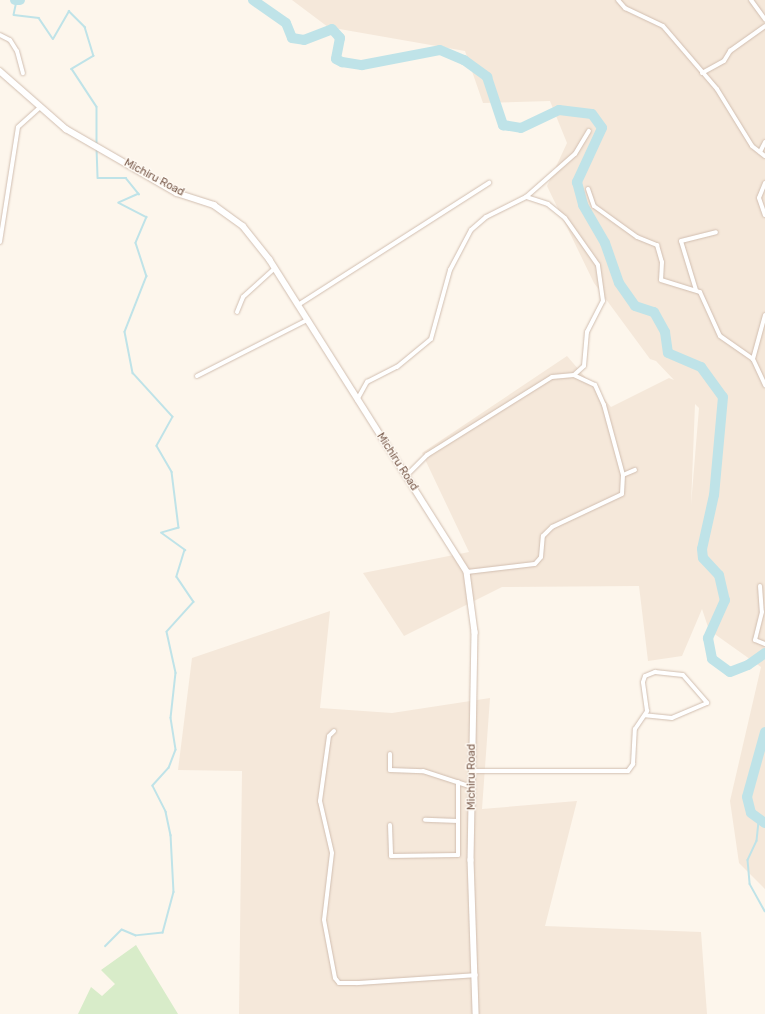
<!DOCTYPE html>
<html>
<head>
<meta charset="utf-8">
<style>
	body { margin:0 }
	#map { position:relative; width:765px; height:1014px; overflow:hidden; background:#fdf6ec; font-family:Rubik,sans-serif }
	div>[style] { position:absolute }
	.residential>* { inset:0; background:#f5e8da }
	.green>* { inset:0; background:#d8ecc9 }
	.stream>* { height:1.5px; margin:-0.75px; padding:0 0.75px; transform-origin:0.75px; border-radius:0.75px; background:#bfe3e8 }
	.river>* { height:10px; margin:-5px; padding:0 5px; transform-origin:5px; border-radius:5px; background:#bfe3e8 }
	.roads { filter:drop-shadow(0 0 1px #d1beb0) drop-shadow(0 0 1px #d1beb0) }
	.minor>* { height:4px; margin:-2px; padding:0 2px; transform-origin:2px; border-radius:2px; background:#fff }
	.tertiary>* { height:5.5px; margin:-2.75px; padding:0 2.75px; transform-origin:2.75px; border-radius:2.75px; background:#fff }
	span { translate:-50% -50%; white-space:nowrap; text-align:center; line-height:1.15; -webkit-text-stroke:3px #fffaf3; paint-order:stroke }
	.street-label { font-size:11px; color:#7a5c4d }
</style>
</head>
<body>
<div id="map">
	<div class="residential">
		<i style="clip-path:polygon(evenodd,292px 0,765px 0,765px 889px,739px 863px,730px 801px,761px 667px,709px 630px,702px 609px,682px 656px,648px 661px,639px 586px,502px 587px,404px 636px,363px 573px,469px 552px,422px 453px,567px 356px,611px 407px,669px 378px,674px 380px,656px 361px,650px 359px,594px 283px,547px 186px,567px 143px,550px 101px,483px 103px,465px 51px,328px 27px,292px 0,695px 404px,699px 408px,691px 505px,695px 404px)"></i>
		<i style="clip-path:polygon(330px 611px,320px 708px,392px 713px,490px 698px,482px 809px,577px 801px,545px 926px,701px 932px,707px 1014px,239px 1014px,242px 771px,178px 770px,192px 658px)"></i>
	</div>
	<div class="green">
		<i style="clip-path:polygon(136px 945px,178px 1014px,78px 1014px,91px 987px,102px 996px,115px 984px,101px 970px)"></i>
	</div>
	<div class="stream">
		<i style="left:17px;top:1px;width:14px;rotate:102deg"></i>
		<i style="left:14px;top:15px;width:25px;rotate:7deg"></i>
		<i style="left:39px;top:18px;width:25px;rotate:56deg"></i>
		<i style="left:53px;top:39px;width:32px;rotate:-60deg"></i>
		<i style="left:69px;top:11px;width:23px;rotate:45deg"></i>
		<i style="left:85px;top:27px;width:30px;rotate:73deg"></i>
		<i style="left:94px;top:56px;width:26px;rotate:149deg"></i>
		<i style="left:72px;top:69px;width:45px;rotate:56.7deg"></i>
		<i style="left:97px;top:107px;width:37px;rotate:90deg"></i>
		<i style="left:97px;top:148px;width:30px;rotate:88deg"></i>
		<i style="left:98px;top:178px;width:28px"></i>
		<i style="left:126px;top:178px;width:21px;rotate:51deg"></i>
		<i style="left:139px;top:194px;width:22px;rotate:156deg"></i>
		<i style="left:119px;top:203px;width:31px;rotate:27deg"></i>
		<i style="left:147px;top:217px;width:28px;rotate:113deg"></i>
		<i style="left:136px;top:243px;width:35px;rotate:72deg"></i>
		<i style="left:147px;top:276px;width:60px;rotate:111.4deg"></i>
		<i style="left:125px;top:332px;width:42px;rotate:79deg"></i>
		<i style="left:133px;top:373px;width:59px;rotate:47.7deg"></i>
		<i style="left:173px;top:417px;width:33px;rotate:119deg"></i>
		<i style="left:157px;top:446px;width:30px;rotate:60deg"></i>
		<i style="left:172px;top:472px;width:56px;rotate:82.9deg"></i>
		<i style="left:179px;top:528px;width:18px;rotate:164deg"></i>
		<i style="left:162px;top:533px;width:29px;rotate:36deg"></i>
		<i style="left:185px;top:550px;width:28px;rotate:107deg"></i>
		<i style="left:177px;top:577px;width:30px;rotate:56deg"></i>
		<i style="left:194px;top:602px;width:40px;rotate:132deg"></i>
		<i style="left:167px;top:632px;width:42px;rotate:77.6deg"></i>
		<i style="left:176px;top:673px;width:45px;rotate:96.3deg"></i>
		<i style="left:171px;top:718px;width:32px;rotate:81deg"></i>
		<i style="left:176px;top:750px;width:19px;rotate:111deg"></i>
		<i style="left:169px;top:768px;width:24px;rotate:132deg"></i>
		<i style="left:153px;top:786px;width:29px;rotate:63deg"></i>
		<i style="left:166px;top:812px;width:24px;rotate:78deg"></i>
		<i style="left:171px;top:835px;width:57px;rotate:87deg"></i>
		<i style="left:174px;top:892px;width:42px;rotate:105deg"></i>
		<i style="left:163px;top:933px;width:27px;rotate:174deg"></i>
		<i style="left:136px;top:936px;width:15px;rotate:-157deg"></i>
		<i style="left:122px;top:930px;width:23px;rotate:135deg"></i>
		<i style="left:759px;top:822px;width:19px;rotate:96deg"></i>
		<i style="left:757px;top:841px;width:21px;rotate:115deg"></i>
		<i style="left:748px;top:860px;width:24px;rotate:85deg"></i>
		<i style="left:750px;top:884px;width:31px;rotate:61deg"></i>
	</div>
	<div class="river">
		<i style="left:15px;top:0;width:5px"></i>
		<i style="left:253px;top:0;width:40px;rotate:34.9deg"></i>
		<i style="left:286px;top:23px;width:16px;rotate:68deg"></i>
		<i style="left:292px;top:38px;width:12px;rotate:9deg"></i>
		<i style="left:304px;top:40px;width:30px;rotate:-21deg"></i>
		<i style="left:332px;top:29px;width:12px;rotate:48deg"></i>
		<i style="left:340px;top:38px;width:21px;rotate:101deg"></i>
		<i style="left:336px;top:59px;width:7px;rotate:27deg"></i>
		<i style="left:342px;top:62px;width:20px;rotate:9deg"></i>
		<i style="left:362px;top:65px;width:79px;rotate:-10.9deg"></i>
		<i style="left:440px;top:50px;width:26px;rotate:23deg"></i>
		<i style="left:464px;top:60px;width:29px;rotate:36deg"></i>
		<i style="left:487px;top:77px;width:51px;rotate:71.6deg"></i>
		<i style="left:503px;top:125px;width:18px;rotate:9deg"></i>
		<i style="left:521px;top:128px;width:42px;rotate:-25.3deg"></i>
		<i style="left:559px;top:110px;width:33px;rotate:7deg"></i>
		<i style="left:592px;top:114px;width:17px;rotate:54deg"></i>
		<i style="left:602px;top:128px;width:60px;rotate:114.8deg"></i>
		<i style="left:577px;top:182px;width:24px;rotate:75deg"></i>
		<i style="left:583px;top:205px;width:44px;rotate:59.9deg"></i>
		<i style="left:605px;top:243px;width:42px;rotate:70.7deg"></i>
		<i style="left:619px;top:283px;width:28px;rotate:55deg"></i>
		<i style="left:635px;top:306px;width:20px;rotate:18deg"></i>
		<i style="left:654px;top:312px;width:23px;rotate:61deg"></i>
		<i style="left:665px;top:332px;width:21px;rotate:82deg"></i>
		<i style="left:668px;top:353px;width:36px;rotate:23deg"></i>
		<i style="left:701px;top:367px;width:37px;rotate:54deg"></i>
		<i style="left:723px;top:397px;width:98px;rotate:95.2deg"></i>
		<i style="left:714px;top:495px;width:55px;rotate:102.5deg"></i>
		<i style="left:702px;top:549px;width:9px;rotate:84deg"></i>
		<i style="left:703px;top:558px;width:23px;rotate:47deg"></i>
		<i style="left:719px;top:575px;width:26px;rotate:77deg"></i>
		<i style="left:725px;top:600px;width:42px;rotate:114.1deg"></i>
		<i style="left:708px;top:638px;width:21px;rotate:79deg"></i>
		<i style="left:712px;top:659px;width:22px;rotate:36deg"></i>
		<i style="left:730px;top:672px;width:19px;rotate:-21deg"></i>
		<i style="left:748px;top:665px;width:21px;rotate:-35deg"></i>
		<i style="left:765px;top:732px;width:67px;rotate:105.5deg"></i>
		<i style="left:747px;top:797px;width:16px;rotate:76deg"></i>
		<i style="left:751px;top:813px;width:17px;rotate:36deg"></i>
	</div>
	<div class="roads">
		<div class="minor">
			<i style="left:618px;top:0;width:11px;rotate:49deg"></i>
			<i style="left:625px;top:8px;width:42px;rotate:25.3deg"></i>
			<i style="left:663px;top:26px;width:83px;rotate:49.4deg"></i>
			<i style="left:717px;top:89px;width:67px;rotate:58.4deg"></i>
			<i style="left:752px;top:146px;width:16px;rotate:38deg"></i>
			<i style="left:751px;top:0;width:24px;rotate:54deg"></i>
			<i style="left:0;top:35px;width:11px;rotate:27deg"></i>
			<i style="left:10px;top:40px;width:13px;rotate:58deg"></i>
			<i style="left:17px;top:51px;width:23px;rotate:75deg"></i>
			<i style="left:702px;top:73px;width:25px;rotate:-29deg"></i>
			<i style="left:724px;top:61px;width:12px;rotate:-59deg"></i>
			<i style="left:730px;top:51px;width:43px;rotate:-35.5deg"></i>
			<i style="left:760px;top:152px;width:11px;rotate:-63deg"></i>
			<i style="left:765px;top:183px;width:16px;rotate:112deg"></i>
			<i style="left:759px;top:198px;width:18px;rotate:71deg"></i>
			<i style="left:588px;top:189px;width:18px;rotate:71deg"></i>
			<i style="left:594px;top:206px;width:53px;rotate:35.8deg"></i>
			<i style="left:637px;top:237px;width:22px;rotate:22deg"></i>
			<i style="left:657px;top:245px;width:18px;rotate:74deg"></i>
			<i style="left:662px;top:262px;width:18px;rotate:93deg"></i>
			<i style="left:661px;top:280px;width:41px;rotate:17.1deg"></i>
			<i style="left:700px;top:292px;width:48px;rotate:65.6deg"></i>
			<i style="left:720px;top:336px;width:40px;rotate:34.9deg"></i>
			<i style="left:0;top:242px;width:116px;rotate:-81.1deg"></i>
			<i style="left:18px;top:127px;width:30px;rotate:-42deg"></i>
			<i style="left:696px;top:290px;width:51px;rotate:-107deg"></i>
			<i style="left:681px;top:241px;width:36px;rotate:-14deg"></i>
			<i style="left:298px;top:305px;width:227px;rotate:-32.6deg"></i>
			<i style="left:237px;top:312px;width:16px;rotate:-68deg"></i>
			<i style="left:243px;top:297px;width:43px;rotate:-42.2deg"></i>
			<i style="left:765px;top:315px;width:46px;rotate:105.3deg"></i>
			<i style="left:753px;top:359px;width:29px;rotate:65deg"></i>
			<i style="left:197px;top:376px;width:123px;rotate:-27deg"></i>
			<i style="left:357px;top:400px;width:21px;rotate:-61deg"></i>
			<i style="left:367px;top:382px;width:34px;rotate:-27deg"></i>
			<i style="left:397px;top:367px;width:44px;rotate:-39.5deg"></i>
			<i style="left:431px;top:339px;width:72px;rotate:-74.6deg"></i>
			<i style="left:450px;top:270px;width:45px;rotate:-62.3deg"></i>
			<i style="left:471px;top:230px;width:20px;rotate:-41deg"></i>
			<i style="left:486px;top:217px;width:45px;rotate:-26.6deg"></i>
			<i style="left:526px;top:197px;width:65px;rotate:-41.3deg"></i>
			<i style="left:575px;top:154px;width:27px;rotate:-59deg"></i>
			<i style="left:623px;top:475px;width:13px;rotate:-23deg"></i>
			<i style="left:406px;top:476px;width:30px;rotate:-45deg"></i>
			<i style="left:427px;top:455px;width:147px;rotate:-32deg"></i>
			<i style="left:552px;top:377px;width:22px;rotate:-5deg"></i>
			<i style="left:574px;top:375px;width:13px;rotate:-42deg"></i>
			<i style="left:584px;top:366px;width:34px;rotate:-85deg"></i>
			<i style="left:587px;top:332px;width:35px;rotate:-63deg"></i>
			<i style="left:603px;top:301px;width:36px;rotate:-98deg"></i>
			<i style="left:598px;top:265px;width:57px;rotate:-125.1deg"></i>
			<i style="left:565px;top:218px;width:22px;rotate:-141deg"></i>
			<i style="left:548px;top:204px;width:23px;rotate:-162deg"></i>
			<i style="left:467px;top:572px;width:68px;rotate:-6.7deg"></i>
			<i style="left:535px;top:564px;width:9px;rotate:-49deg"></i>
			<i style="left:541px;top:557px;width:21px;rotate:-85deg"></i>
			<i style="left:543px;top:536px;width:13px;rotate:-45deg"></i>
			<i style="left:552px;top:527px;width:77px;rotate:-25.2deg"></i>
			<i style="left:622px;top:494px;width:19px;rotate:-87deg"></i>
			<i style="left:623px;top:475px;width:73px;rotate:-105.2deg"></i>
			<i style="left:604px;top:405px;width:22px;rotate:-114deg"></i>
			<i style="left:595px;top:385px;width:23px;rotate:-155deg"></i>
			<i style="left:760px;top:586px;width:26px;rotate:86deg"></i>
			<i style="left:762px;top:612px;width:29px;rotate:104deg"></i>
			<i style="left:755px;top:640px;width:11px;rotate:22deg"></i>
			<i style="left:334px;top:731px;width:7px;rotate:135deg"></i>
			<i style="left:329px;top:736px;width:66px;rotate:97.9deg"></i>
			<i style="left:320px;top:801px;width:53px;rotate:77deg"></i>
			<i style="left:332px;top:853px;width:67px;rotate:96.8deg"></i>
			<i style="left:324px;top:920px;width:59px;rotate:79.3deg"></i>
			<i style="left:335px;top:978px;width:6px;rotate:51deg"></i>
			<i style="left:339px;top:983px;width:18px"></i>
			<i style="left:357px;top:983px;width:119px;rotate:-3.8deg"></i>
			<i style="left:390px;top:754px;width:16px;rotate:90deg"></i>
			<i style="left:390px;top:770px;width:33px;rotate:2deg"></i>
			<i style="left:423px;top:771px;width:52px;rotate:18.1deg"></i>
			<i style="left:472px;top:771px;width:156px"></i>
			<i style="left:628px;top:771px;width:9px;rotate:-54deg"></i>
			<i style="left:633px;top:764px;width:35px;rotate:-87deg"></i>
			<i style="left:635px;top:729px;width:22px;rotate:-56deg"></i>
			<i style="left:647px;top:711px;width:29px;rotate:-98deg"></i>
			<i style="left:643px;top:682px;width:6px;rotate:-72deg"></i>
			<i style="left:645px;top:676px;width:11px;rotate:-22deg"></i>
			<i style="left:655px;top:672px;width:28px;rotate:6deg"></i>
			<i style="left:683px;top:675px;width:37px;rotate:49deg"></i>
			<i style="left:707px;top:703px;width:38px;rotate:157deg"></i>
			<i style="left:672px;top:718px;width:27px;rotate:-174deg"></i>
			<i style="left:458px;top:821px;width:39px;rotate:-90deg"></i>
			<i style="left:390px;top:825px;width:31px;rotate:88deg"></i>
			<i style="left:391px;top:856px;width:67px;rotate:-0.9deg"></i>
			<i style="left:458px;top:855px;width:34px;rotate:-90deg"></i>
			<i style="left:458px;top:821px;width:33px;rotate:-178deg"></i>
		</div>
		<div class="tertiary">
			<i style="left:0;top:71px;width:88px;rotate:41.3deg"></i>
			<i style="left:66px;top:129px;width:128px;rotate:30deg"></i>
			<i style="left:177px;top:193px;width:39px;rotate:18deg"></i>
			<i style="left:214px;top:205px;width:36px;rotate:36deg"></i>
			<i style="left:243px;top:226px;width:43px;rotate:51.5deg"></i>
			<i style="left:270px;top:260px;width:369px;rotate:57.7deg"></i>
			<i style="left:467px;top:572px;width:61px;rotate:82.4deg"></i>
			<i style="left:475px;top:632px;width:228px;rotate:91deg"></i>
			<i style="left:471px;top:860px;width:154px;rotate:88.1deg"></i>
		</div>
	</div>
	<div class="street-label">
		<span style="left:154px;top:178px;rotate:28deg">Michiru Road</span>
		<span style="left:397px;top:462px;rotate:57deg">Michiru Road</span>
		<span style="left:472px;top:777px;rotate:-90deg">Michiru Road</span>
	</div>
</div>
</body>
</html>
